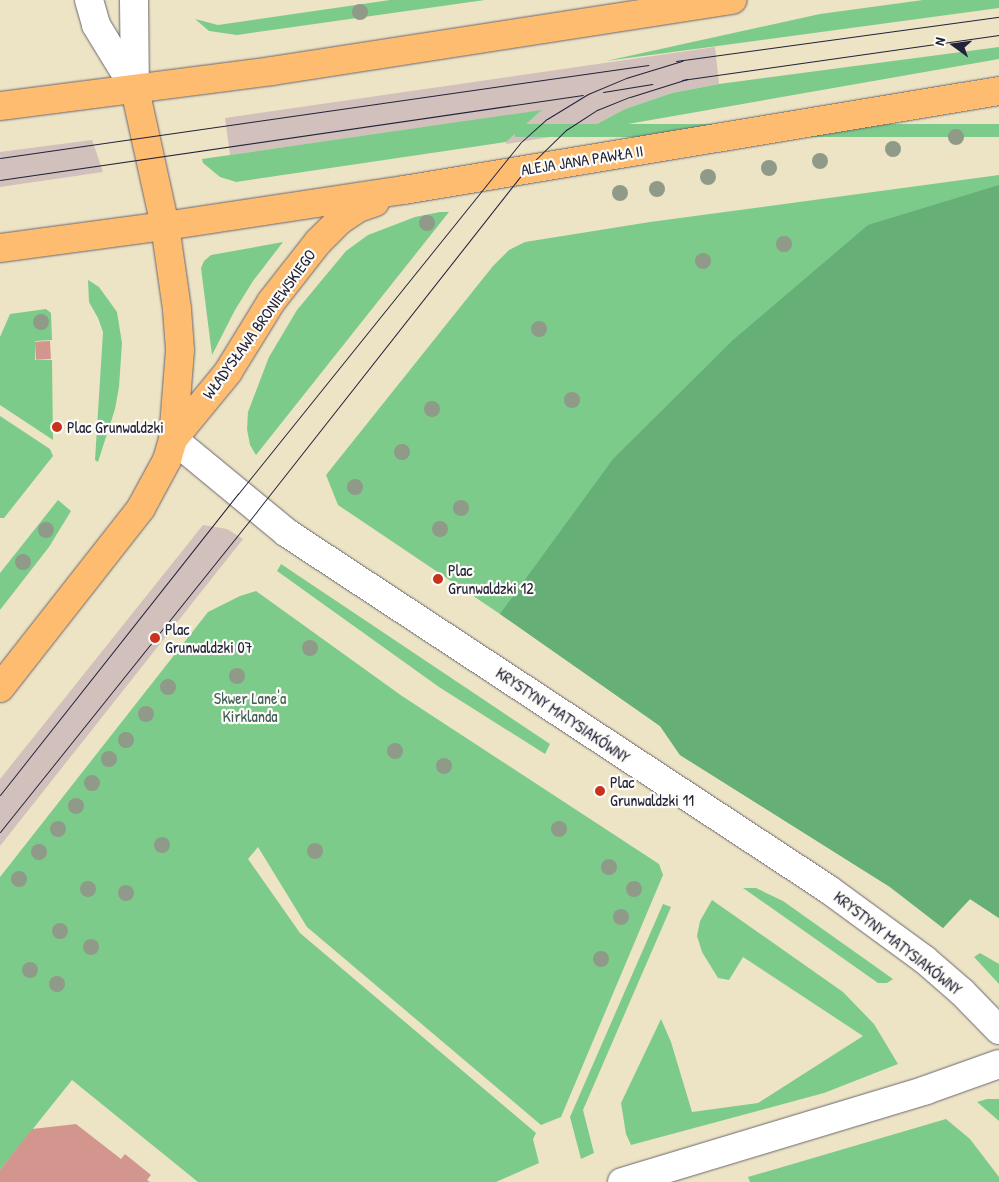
<!DOCTYPE html>
<html>
<head>
<meta charset="utf-8">
<style>
	body { margin:0 }
	#map { position:relative; width:999px; height:1182px; overflow:hidden; background:#ede4c6; font-family:"Patrick Hand",sans-serif }
	div>[style] { position:absolute }
	.industrial>* { inset:0; background:#d1c0bc }
	.green>* { inset:0; background:#7dcb8b; transform-origin:0 0 }
	.forest>* { inset:0; background:#66af77 }
	.building>* { inset:0; background:#d2968e; transform-origin:0 0 }
	.roads { filter:drop-shadow(0 0 1px #69666c) drop-shadow(0 0 1px #69666c) }
	.minor>* { height:28px; margin:-14px; padding:0 14px; transform-origin:14px; border-radius:14px; background:#fff }
	.major>* { height:28px; margin:-14px; padding:0 14px; transform-origin:14px; border-radius:14px; background:#febc70 }
	.tram>* { height:1px; margin:-0.5px; padding:0 0.5px; transform-origin:0.5px; border-radius:0.5px; background:#22223b }
	.trees>* { width:16px; height:16px; margin:-8px; border-radius:50%; background:#8f9a89 }
	.dots>* { width:14px; height:14px; translate:-50% -50%; box-sizing:border-box; border:2px solid #fdfcf7; border-radius:50% }
	span { translate:-50% -50%; white-space:nowrap; text-align:center; line-height:1.15; -webkit-text-stroke:4.5px #fdfcf7; paint-order:stroke }
	.street-label { font-size:16px; color:#22223b }
	.poi-label { font-size:16px; color:#22223b }
	.left { translate:0 -50%; text-align:left }
	.park-label { font-size:16px; color:#425d57 }
	.north { position:absolute; left:929px; top:20px; width:50px; height:50px; -webkit-text-stroke:4px #fdfcf7; paint-order:stroke; rotate:284deg; font-size:14px; font-weight:700; line-height:20px; text-align:center; color:#22223b }
	.north::after { content:''; display:block; margin:auto; width:18px; height:22px; background:#22223b; clip-path:polygon(50% 0,100% 100%,50% 72%,0 100%) }
</style>
</head>
<body>
<div id="map">
	<div class="industrial">
		<i style="clip-path:polygon(715px 47px,719px 84px,672px 93px,625px 109px,582px 132px,506px 144px,506px 142px,541px 111px,230px 155px,225px 118px)"></i>
		<i style="clip-path:polygon(92px 140px,103px 172px,0 187px,0 152px)"></i>
		<i style="clip-path:polygon(203px 525px,227px 529px,243px 539px,0 846px,0 779px)"></i>
	</div>
	<div class="green">
		<i style="clip-path:polygon(390px 0,485px 0,237px 35px,209px 31px,195px 19px,218px 25px)"></i>
		<i style="clip-path:polygon(923px 0,999px 0,999px 8px,606px 61px,820px 14px)"></i>
		<i style="clip-path:polygon(999px 47px,999px 59px,582px 132px,625px 109px,672px 93px,719px 84px)"></i>
		<i style="clip-path:polygon(542px 110px,506px 142px,236px 182px,220px 177px,203px 163px,202px 159px)"></i>
		<i style="left:999px;top:124px;width:13px;height:484px;rotate:90deg"></i>
		<i style="clip-path:polygon(999px 175px,999px 918px,970px 899px,943px 928px,890px 887px,680px 755px,660px 726px,500px 614px,338px 505px,326px 475px,493px 266px,509px 250px,525px 242px,650px 222px)"></i>
		<i style="clip-path:polygon(440px 212px,449px 212px,256px 455px,250px 445px,247px 429px,248px 412px,269px 357px,297px 310px,346px 251px,368px 235px,415px 217px)"></i>
		<i style="clip-path:polygon(283px 242px,253px 281px,235px 310px,212px 355px,201px 268px,204px 261px,211px 255px)"></i>
		<i style="clip-path:polygon(88px 280px,99px 287px,117px 312px,122px 343px,119px 387px,115px 409px,98px 462px,95px 460px,103px 332px,98px 318px,89px 302px)"></i>
		<i style="clip-path:polygon(46px 309px,51px 313px,52px 340px,35px 341px,35px 360px,52px 360px,53px 440px,0 405px,0 337px,10px 314px)"></i>
		<i style="clip-path:polygon(0 416px,50px 449px,53px 456px,4px 518px,0 518px)"></i>
		<i style="clip-path:polygon(58px 500px,71px 511px,49px 547px,0 610px,0 573px)"></i>
		<i style="clip-path:polygon(281px 564px,550px 744px,545px 754px,439px 687px,277px 571px)"></i>
		<i style="clip-path:polygon(256px 591px,402px 696px,659px 864px,663px 875px,561px 1117px,541px 1125px,307px 927px,258px 847px,248px 859px,300px 933px,536px 1133px,533px 1139px,539px 1163px,496px 1182px,198px 1182px,72px 1080px,0 1170px,0 877px,208px 612px,240px 596px)"></i>
		<i style="clip-path:polygon(756px 888px,783px 901px,893px 979px,887px 983px,878px 983px,743px 888px)"></i>
		<i style="clip-path:polygon(712px 900px,843px 992px,874px 1024px,898px 1064px,824px 1093px,631px 1145px,626px 1134px,621px 1103px,661px 1019px,671px 1042px,692px 1112px,758px 1103px,863px 1036px,743px 957px,729px 980px,718px 978px,702px 952px,697px 936px,700px 921px)"></i>
		<i style="clip-path:polygon(663px 904px,671px 907px,583px 1110px,594px 1153px,581px 1159px,570px 1117px)"></i>
		<i style="clip-path:polygon(980px 953px,999px 964px,999px 984px,974px 957px)"></i>
		<i style="clip-path:polygon(987px 1099px,999px 1099px,999px 1121px,977px 1102px)"></i>
		<i style="clip-path:polygon(946px 1119px,970px 1139px,999px 1177px,999px 1182px,750px 1182px,748px 1177px)"></i>
	</div>
	<div class="forest">
		<i style="clip-path:polygon(999px 185px,999px 918px,970px 899px,943px 928px,890px 887px,680px 755px,660px 726px,500px 614px,613px 459px,733px 340px,868px 225px)"></i>
	</div>
	<div class="building">
		<i style="left:50px;top:341px;width:18px;height:15px;rotate:87deg"></i>
		<i style="clip-path:polygon(76px 1124px,121px 1159px,125px 1154px,151px 1175px,147px 1180px,150px 1182px,0 1182px,0 1170px,32px 1129px)"></i>
	</div>
	<div class="roads">
		<div class="minor">
			<i style="left:89px;top:0;width:26px;rotate:74deg"></i>
			<i style="left:96px;top:25px;width:75px;rotate:58.6deg"></i>
			<i style="left:134px;top:0;width:89px;rotate:89.4deg"></i>
			<i style="left:173px;top:439px;width:148px;rotate:39.5deg"></i>
			<i style="left:287px;top:533px;width:648px;rotate:33.35deg"></i>
			<i style="left:828px;top:889px;width:120px;rotate:36.2deg"></i>
			<i style="left:925px;top:960px;width:49px;rotate:40.9deg"></i>
			<i style="left:962px;top:992px;width:53px;rotate:45.8deg"></i>
			<i style="left:622px;top:1182px;width:318px;rotate:-16.8deg"></i>
			<i style="left:926px;top:1090px;width:77px;rotate:-19.6deg"></i>
		</div>
		<div class="major">
			<i style="left:0;top:106px;width:274px;rotate:-7.3deg"></i>
			<i style="left:272px;top:71px;width:466px;rotate:-8.8deg"></i>
			<i style="left:0;top:248px;width:166px;rotate:-7.6deg"></i>
			<i style="left:165px;top:226px;width:242px;rotate:-8.6deg"></i>
			<i style="left:404px;top:190px;width:603px;rotate:-9.45deg"></i>
			<i style="left:173px;top:439px;width:87px;rotate:-50.6deg"></i>
			<i style="left:228px;top:372px;width:82px;rotate:-58.4deg"></i>
			<i style="left:271px;top:302px;width:76px;rotate:-51.9deg"></i>
			<i style="left:318px;top:242px;width:30px;rotate:-45deg"></i>
			<i style="left:339px;top:221px;width:23px;rotate:-34deg"></i>
			<i style="left:358px;top:208px;width:18px;rotate:-19deg"></i>
			<i style="left:0;top:688px;width:229px;rotate:-51.9deg"></i>
			<i style="left:141px;top:508px;width:55px;rotate:-61.6deg"></i>
			<i style="left:167px;top:460px;width:22px;rotate:-74deg"></i>
			<i style="left:173px;top:439px;width:89px;rotate:-85.5deg"></i>
			<i style="left:180px;top:350px;width:41px;rotate:-94.2deg"></i>
			<i style="left:177px;top:309px;width:84px;rotate:-98.2deg"></i>
			<i style="left:165px;top:226px;width:140px;rotate:-102.4deg"></i>
		</div>
	</div>
	<div class="tram">
		<i style="left:676px;top:61px;width:326px;rotate:-7.8deg"></i>
		<i style="left:682px;top:80px;width:320px;rotate:-8.1deg"></i>
		<i style="left:603px;top:92px;width:50px;rotate:-9.3deg"></i>
		<i style="left:0;top:158px;width:655px;rotate:-8.17deg"></i>
		<i style="left:0;top:180px;width:589px;rotate:-8.3deg"></i>
		<i style="left:0;top:795px;width:384px;rotate:-51.7deg"></i>
		<i style="left:238px;top:494px;width:450px;rotate:-51.2deg"></i>
		<i style="left:520px;top:143px;width:36px;rotate:-42deg"></i>
		<i style="left:547px;top:119px;width:48px;rotate:-31.4deg"></i>
		<i style="left:588px;top:94px;width:41px;rotate:-22.8deg"></i>
		<i style="left:626px;top:78px;width:59px;rotate:-16.9deg"></i>
		<i style="left:0;top:832px;width:411px;rotate:-51.3deg"></i>
		<i style="left:257px;top:511px;width:435px;rotate:-51.8deg"></i>
		<i style="left:526px;top:169px;width:56px;rotate:-44.3deg"></i>
		<i style="left:566px;top:130px;width:37px;rotate:-33deg"></i>
		<i style="left:597px;top:110px;width:35px;rotate:-22deg"></i>
		<i style="left:630px;top:97px;width:60px;rotate:-17.5deg"></i>
	</div>
	<div class="trees">
		<i style="left:360px;top:12px"></i>
		<i style="left:956px;top:137px"></i>
		<i style="left:893px;top:149px"></i>
		<i style="left:820px;top:161px"></i>
		<i style="left:769px;top:168px"></i>
		<i style="left:708px;top:177px"></i>
		<i style="left:657px;top:189px"></i>
		<i style="left:620px;top:193px"></i>
		<i style="left:427px;top:223px"></i>
		<i style="left:784px;top:244px"></i>
		<i style="left:703px;top:261px"></i>
		<i style="left:41px;top:322px"></i>
		<i style="left:539px;top:329px"></i>
		<i style="left:572px;top:400px"></i>
		<i style="left:432px;top:409px"></i>
		<i style="left:402px;top:452px"></i>
		<i style="left:355px;top:487px"></i>
		<i style="left:461px;top:508px"></i>
		<i style="left:440px;top:529px"></i>
		<i style="left:46px;top:530px"></i>
		<i style="left:23px;top:562px"></i>
		<i style="left:310px;top:648px"></i>
		<i style="left:237px;top:676px"></i>
		<i style="left:168px;top:687px"></i>
		<i style="left:146px;top:714px"></i>
		<i style="left:126px;top:740px"></i>
		<i style="left:395px;top:751px"></i>
		<i style="left:109px;top:759px"></i>
		<i style="left:444px;top:766px"></i>
		<i style="left:92px;top:783px"></i>
		<i style="left:76px;top:806px"></i>
		<i style="left:58px;top:829px"></i>
		<i style="left:559px;top:829px"></i>
		<i style="left:162px;top:845px"></i>
		<i style="left:315px;top:851px"></i>
		<i style="left:39px;top:852px"></i>
		<i style="left:609px;top:867px"></i>
		<i style="left:19px;top:879px"></i>
		<i style="left:88px;top:889px"></i>
		<i style="left:634px;top:889px"></i>
		<i style="left:126px;top:893px"></i>
		<i style="left:621px;top:917px"></i>
		<i style="left:60px;top:931px"></i>
		<i style="left:91px;top:947px"></i>
		<i style="left:601px;top:959px"></i>
		<i style="left:30px;top:970px"></i>
		<i style="left:57px;top:984px"></i>
	</div>
	<div class="dots">
		<i style="left:57px;top:427px;background:#c8321e"></i>
		<i style="left:438px;top:579px;background:#c8321e"></i>
		<i style="left:155px;top:638px;background:#c8321e"></i>
		<i style="left:600px;top:791px;background:#c8321e"></i>
	</div>
	<div class="street-label">
		<span style="left:582px;top:160px;rotate:-9deg">ALEJA JANA PAWŁA II</span>
		<span style="left:259px;top:324px;rotate:-54deg">WŁADYSŁAWA BRONIEWSKIEGO</span>
		<span style="left:563px;top:715px;rotate:34deg">KRYSTYNY MATYSIAKÓWNY</span>
		<span style="left:898px;top:943px;rotate:38deg">KRYSTYNY MATYSIAKÓWNY</span>
	</div>
	<div class="poi-label">
		<span class="left" style="left:67px;top:427px">Plac Grunwaldzki</span>
		<span class="left" style="left:448px;top:579px">Plac<br>Grunwaldzki 12</span>
		<span class="left" style="left:165px;top:638px">Plac<br>Grunwaldzki 07</span>
		<span class="left" style="left:610px;top:791px">Plac<br>Grunwaldzki 11</span>
	</div>
	<div class="park-label">
		<span style="left:250px;top:707px">Skwer Lane'a<br>Kirklanda</span>
	</div>
	<div class="north">N</div>
</div>
</body>
</html>
